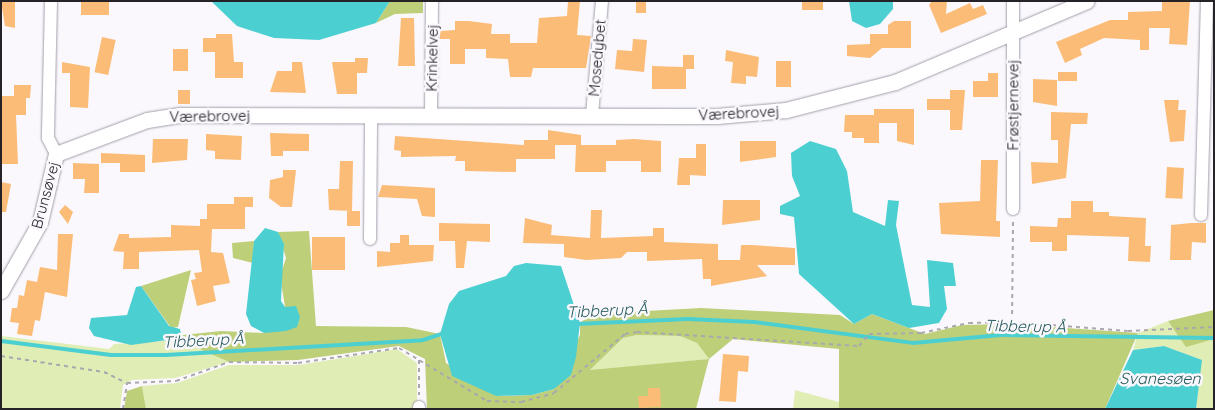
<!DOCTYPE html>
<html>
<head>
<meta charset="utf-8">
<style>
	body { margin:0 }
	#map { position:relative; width:1215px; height:410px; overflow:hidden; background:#faf8fd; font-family:Quicksand,sans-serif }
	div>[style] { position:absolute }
	.green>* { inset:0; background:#e0edb5 }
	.forest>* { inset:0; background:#bdcf79 }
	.water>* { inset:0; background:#4ccfd1 }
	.stream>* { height:4px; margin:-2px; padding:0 2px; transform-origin:2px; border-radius:2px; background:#4ccfd1 }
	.building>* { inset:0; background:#fbbc77; transform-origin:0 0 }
	.path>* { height:2px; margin-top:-1px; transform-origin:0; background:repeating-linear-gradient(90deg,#aaa8ad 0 4px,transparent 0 8px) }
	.roads { filter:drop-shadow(0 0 1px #a39eab) drop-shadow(0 0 1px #a39eab) }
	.minor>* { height:12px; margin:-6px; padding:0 6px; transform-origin:6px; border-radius:6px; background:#fff }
	.tertiary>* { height:15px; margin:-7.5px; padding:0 7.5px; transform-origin:7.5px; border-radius:7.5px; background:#fff }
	span { translate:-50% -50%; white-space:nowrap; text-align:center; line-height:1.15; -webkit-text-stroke:5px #faf8fd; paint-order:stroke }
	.street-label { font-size:15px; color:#252328 }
	.water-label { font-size:16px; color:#265c5d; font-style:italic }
	.frame { position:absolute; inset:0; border:2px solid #252328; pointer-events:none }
</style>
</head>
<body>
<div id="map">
	<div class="green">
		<i style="clip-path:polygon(1168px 321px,1186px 346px,1214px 339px,1214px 409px,1196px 409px,1201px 360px,1164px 346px,1133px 350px,1138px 333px)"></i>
		<i style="clip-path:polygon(637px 335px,680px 336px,697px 343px,709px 359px,589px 371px,623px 338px)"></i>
		<i style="clip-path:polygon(1px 336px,109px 349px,114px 344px,179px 340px,229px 362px,175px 378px,132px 380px,123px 385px,120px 409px,1px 409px)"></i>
		<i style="clip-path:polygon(397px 349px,417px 363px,417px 409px,146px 409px,142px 386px,177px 383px,229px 365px,299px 365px)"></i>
		<i style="clip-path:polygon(795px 390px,839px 402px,839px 409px,793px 409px)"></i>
	</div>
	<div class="forest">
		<i style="clip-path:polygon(390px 1px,423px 1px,423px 13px,395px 14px,376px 23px)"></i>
		<i style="clip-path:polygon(evenodd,309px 231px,316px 326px,406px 327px,440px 334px,446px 363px,496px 396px,532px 395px,554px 389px,580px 335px,580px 323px,591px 314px,701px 308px,840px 315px,854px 324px,872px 314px,925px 334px,962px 325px,1007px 324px,1138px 333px,1105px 409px,839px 409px,839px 349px,733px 339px,709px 359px,696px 409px,427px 409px,425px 359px,399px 346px,298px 360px,229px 362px,179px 340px,183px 335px,221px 331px,264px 333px,285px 307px,280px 276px,286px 258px,278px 232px,309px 231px,637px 335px,680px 336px,697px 343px,709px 359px,590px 370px,623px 338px,637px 335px)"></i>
		<i style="clip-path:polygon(254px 241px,253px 263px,233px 258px,232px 243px)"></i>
		<i style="clip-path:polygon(191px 270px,178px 327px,171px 328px,141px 286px)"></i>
		<i style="clip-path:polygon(1214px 310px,1214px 339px,1186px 347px,1168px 321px)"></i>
		<i style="clip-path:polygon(142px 386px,146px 409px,124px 409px,127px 391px)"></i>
	</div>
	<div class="water">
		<i style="clip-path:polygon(211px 1px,390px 1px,376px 23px,319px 40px,274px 38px,237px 26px)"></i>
		<i style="clip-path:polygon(849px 1px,893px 1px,893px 9px,880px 24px,866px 28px,852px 21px)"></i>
		<i style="clip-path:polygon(810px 141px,836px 149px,847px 171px,853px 212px,885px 226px,888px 200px,899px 201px,896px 225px,912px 305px,930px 307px,927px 260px,953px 263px,956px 286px,944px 286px,947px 309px,939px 323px,909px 328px,872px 314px,854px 324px,799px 274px,794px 217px,780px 214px,780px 206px,800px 196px,792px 176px,791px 153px)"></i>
		<i style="clip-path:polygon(265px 228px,278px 232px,284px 244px,281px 301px,285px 307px,296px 306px,300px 317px,297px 327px,286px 331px,264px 333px,251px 326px,246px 314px,254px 241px)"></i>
		<i style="clip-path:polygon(526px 263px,561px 266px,580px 323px,576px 357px,571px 375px,554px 389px,532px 395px,496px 396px,452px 376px,440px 334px,449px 304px,459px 291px,506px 276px,514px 266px)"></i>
		<i style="clip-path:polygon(141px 286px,169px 326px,180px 329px,182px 338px,131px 345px,94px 336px,89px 328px,91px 318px,127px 315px,136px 287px)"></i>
		<i style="clip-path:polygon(1164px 346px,1202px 360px,1196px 409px,1105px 409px,1133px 350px)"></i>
	</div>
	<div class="stream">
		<i style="left:576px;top:324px;width:112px;rotate:-2.6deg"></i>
		<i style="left:688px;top:319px;width:66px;rotate:2.6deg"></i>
		<i style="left:754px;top:322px;width:160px;rotate:7.5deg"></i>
		<i style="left:913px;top:343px;width:88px;rotate:-5.2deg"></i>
		<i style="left:1001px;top:335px;width:213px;rotate:0.8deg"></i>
		<i style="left:1px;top:341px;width:111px;rotate:7.3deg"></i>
		<i style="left:111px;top:355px;width:55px"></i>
		<i style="left:166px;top:355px;width:257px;rotate:-3.3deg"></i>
		<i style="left:423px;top:340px;width:22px;rotate:-18deg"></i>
	</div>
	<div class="building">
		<i style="clip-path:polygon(1px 1px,15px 1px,15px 28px,5px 26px)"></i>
		<i style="left:81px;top:1px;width:28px;height:14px"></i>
		<i style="clip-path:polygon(568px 1px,580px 1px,577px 35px,591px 36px,586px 68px,533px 68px,531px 77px,510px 77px,508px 59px,486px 58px,486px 49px,465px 49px,465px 64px,450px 64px,450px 39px,440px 39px,440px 31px,455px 30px,455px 21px,469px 21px,492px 24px,491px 34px,510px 34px,510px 43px,537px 43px,539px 18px,567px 16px)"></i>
		<i style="left:636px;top:1px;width:10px;height:12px"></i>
		<i style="left:802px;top:1px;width:21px;height:9px"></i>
		<i style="clip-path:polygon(932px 1px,947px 1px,946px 14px,970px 3px,973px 9px,983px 5px,987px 14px,941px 33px,929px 5px)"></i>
		<i style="clip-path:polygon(1162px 1px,1190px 1px,1187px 45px,1169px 44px,1170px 28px,1149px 28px,1149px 50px,1140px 50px,1140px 40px,1104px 38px,1080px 49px,1082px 55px,1065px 63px,1056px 42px,1110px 20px,1128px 20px,1128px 12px,1162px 11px)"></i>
		<i style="clip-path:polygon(401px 18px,414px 18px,415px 66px,398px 66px)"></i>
		<i style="clip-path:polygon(894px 21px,911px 21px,911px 48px,882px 48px,870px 58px,847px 56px,847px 45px,870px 44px,870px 34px,888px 34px,888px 25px)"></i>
		<i style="clip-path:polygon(216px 34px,232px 34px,234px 62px,243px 62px,243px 78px,215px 78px,215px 52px,203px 52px,203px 38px,216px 38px)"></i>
		<i style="left:102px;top:37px;width:14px;height:36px;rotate:12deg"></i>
		<i style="clip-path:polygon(633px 39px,647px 40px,644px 72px,615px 69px,617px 50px,632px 51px)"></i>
		<i style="left:173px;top:49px;width:15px;height:22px"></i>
		<i style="clip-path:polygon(726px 50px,759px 57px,757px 77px,746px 76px,746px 84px,731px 83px,733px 62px,725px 61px)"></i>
		<i style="clip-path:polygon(683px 55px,694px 55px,694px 69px,686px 69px,686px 89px,652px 89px,652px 66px,683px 67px)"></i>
		<i style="clip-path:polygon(355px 58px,368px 58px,367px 73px,357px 73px,357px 94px,337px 94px,332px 62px,355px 62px)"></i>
		<i style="left:776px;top:61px;width:15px;height:26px"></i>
		<i style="clip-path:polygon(62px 62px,90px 67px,88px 108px,70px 107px,70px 73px,62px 73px)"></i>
		<i style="clip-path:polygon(292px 62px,302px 62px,306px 93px,270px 92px,277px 71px,292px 71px)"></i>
		<i style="left:1058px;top:72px;width:19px;height:9px"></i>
		<i style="clip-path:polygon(988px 73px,998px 73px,998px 97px,973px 97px,973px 81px,988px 81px)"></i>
		<i style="clip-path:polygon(1033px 79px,1057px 80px,1057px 106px,1033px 102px)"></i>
		<i style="clip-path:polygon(14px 85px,31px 85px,30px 98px,26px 98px,26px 115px,16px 115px,18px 164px,1px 164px,1px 96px,14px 96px)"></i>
		<i style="left:178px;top:90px;width:12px;height:14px"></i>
		<i style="clip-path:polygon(950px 90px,965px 90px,962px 130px,950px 130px,950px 110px,927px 110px,927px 99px,950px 99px)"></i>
		<i style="clip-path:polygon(1164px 100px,1179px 100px,1178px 110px,1186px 110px,1184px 141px,1170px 142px)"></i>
		<i style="clip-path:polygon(874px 109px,914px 109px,914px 145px,897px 141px,897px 123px,879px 123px,879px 143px,864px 143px,864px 138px,852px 138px,852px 132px,844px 132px,845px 115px,874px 115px)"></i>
		<i style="clip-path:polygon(1051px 112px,1088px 113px,1087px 124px,1071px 124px,1066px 178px,1032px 184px,1031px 162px,1058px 163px,1058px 140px,1051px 140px)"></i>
		<i style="clip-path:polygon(548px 130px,581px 135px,581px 145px,616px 145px,616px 140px,634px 139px,661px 141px,661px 172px,641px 172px,641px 161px,606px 161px,606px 172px,575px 172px,576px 145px,555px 145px,555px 159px,516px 159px,516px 172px,465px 171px,465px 161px,455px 161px,456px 156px,401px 157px,401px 151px,394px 150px,395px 136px,524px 145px,524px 140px,548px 140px)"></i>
		<i style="clip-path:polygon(270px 133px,309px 134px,309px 151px,283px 151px,283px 156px,271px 156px)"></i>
		<i style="clip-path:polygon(206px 134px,242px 136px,241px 160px,215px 159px,215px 151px,206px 150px)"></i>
		<i style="clip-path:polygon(153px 139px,188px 139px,187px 160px,152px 163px)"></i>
		<i style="clip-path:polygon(740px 141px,776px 141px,776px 157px,740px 162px)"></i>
		<i style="clip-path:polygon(696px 144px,706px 144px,706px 176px,690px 175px,690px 185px,677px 185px,679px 158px,696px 158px)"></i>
		<i style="clip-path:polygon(101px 153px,145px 155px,145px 172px,120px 172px,120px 163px,101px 163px)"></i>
		<i style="clip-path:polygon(981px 160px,998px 160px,996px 221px,1000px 221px,1000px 237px,941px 234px,939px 203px,980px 201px)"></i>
		<i style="clip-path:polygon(340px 161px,353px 161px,352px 211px,329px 210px,328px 189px,339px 189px)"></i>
		<i style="clip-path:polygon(73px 163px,99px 164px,99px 193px,84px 193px,85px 179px,73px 179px)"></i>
		<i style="left:1167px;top:167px;width:17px;height:31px;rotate:3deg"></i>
		<i style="clip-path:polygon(283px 170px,296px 170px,292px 207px,281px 207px,269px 198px,270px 180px,283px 177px)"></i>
		<i style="clip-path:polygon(1px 182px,11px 184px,6px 212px,1px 212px)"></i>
		<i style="clip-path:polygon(382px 185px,435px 188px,435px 217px,422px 216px,417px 199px,378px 197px)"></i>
		<i style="clip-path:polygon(234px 197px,253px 197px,253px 207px,245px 207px,245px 229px,212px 229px,211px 252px,223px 253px,230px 283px,213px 286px,216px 301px,197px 306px,191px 280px,196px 279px,194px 273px,202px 272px,199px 250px,139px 252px,139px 269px,123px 269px,124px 252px,113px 251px,119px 234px,129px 234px,129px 238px,171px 237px,171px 225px,200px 226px,200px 219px,207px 219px,207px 204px,234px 204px)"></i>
		<i style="clip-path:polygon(723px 200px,760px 200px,760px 220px,722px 225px)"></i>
		<i style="clip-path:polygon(1071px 201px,1093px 201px,1093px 212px,1109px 212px,1109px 216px,1146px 218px,1145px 246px,1151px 246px,1150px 262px,1128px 261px,1129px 237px,1067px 235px,1067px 251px,1052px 251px,1052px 242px,1030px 242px,1030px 226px,1057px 227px,1058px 218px,1071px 218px)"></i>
		<i style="clip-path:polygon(65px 205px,73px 212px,68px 224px,59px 212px)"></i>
		<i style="clip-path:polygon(591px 210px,602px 210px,601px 238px,653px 236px,653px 228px,664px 228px,664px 242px,718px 244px,718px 260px,740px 260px,741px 245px,752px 245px,795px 248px,795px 265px,757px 265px,767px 276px,711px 286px,711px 279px,703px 279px,702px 259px,647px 261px,647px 252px,627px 252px,621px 258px,586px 260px,564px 257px,564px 244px,523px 243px,525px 218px,552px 225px,551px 235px,590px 238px)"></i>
		<i style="left:347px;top:211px;width:13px;height:15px"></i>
		<i style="clip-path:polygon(439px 223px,490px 224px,490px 242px,467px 241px,464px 268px,456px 268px,455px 241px,439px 241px)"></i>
		<i style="clip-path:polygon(1191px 223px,1206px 223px,1206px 243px,1192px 242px,1191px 260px,1170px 260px,1171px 225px)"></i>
		<i style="clip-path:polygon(58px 234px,73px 234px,67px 297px,45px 292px,40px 321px,35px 320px,32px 336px,17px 334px,19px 323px,10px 322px,12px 308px,17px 308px,19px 295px,24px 296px,27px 280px,37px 282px,40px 267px,57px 270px)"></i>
		<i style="clip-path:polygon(400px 235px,409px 235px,409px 245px,434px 245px,433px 261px,377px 267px,377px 251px,390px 252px,390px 243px,400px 243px)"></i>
		<i style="left:345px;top:237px;width:33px;height:33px;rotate:90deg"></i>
		<i style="clip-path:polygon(723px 354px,749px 356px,748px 372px,738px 371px,736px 402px,719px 401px)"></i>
		<i style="clip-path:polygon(648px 388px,660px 388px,661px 407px,639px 408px,638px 396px,648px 396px)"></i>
	</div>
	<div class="path">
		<i style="left:1012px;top:322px;width:101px;rotate:-89.4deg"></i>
		<i style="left:1px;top:356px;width:104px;rotate:8.8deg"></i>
		<i style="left:104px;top:372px;width:25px;rotate:26deg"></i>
		<i style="left:127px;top:383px;width:49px;rotate:-2.3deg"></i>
		<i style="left:176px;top:381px;width:56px;rotate:-19.7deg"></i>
		<i style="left:229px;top:362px;width:69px;rotate:0.8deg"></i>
		<i style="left:298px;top:363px;width:102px;rotate:-8.4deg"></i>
		<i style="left:399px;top:348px;width:103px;rotate:31.1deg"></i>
		<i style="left:487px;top:401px;width:34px;rotate:2deg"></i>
		<i style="left:521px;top:402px;width:34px;rotate:-15deg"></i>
		<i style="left:554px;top:393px;width:92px;rotate:-39.7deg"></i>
		<i style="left:625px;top:334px;width:12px;rotate:-9deg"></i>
		<i style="left:637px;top:332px;width:222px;rotate:3.6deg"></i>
		<i style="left:859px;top:346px;width:16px;rotate:-50deg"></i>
		<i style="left:869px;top:334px;width:52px;rotate:-1.1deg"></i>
		<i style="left:921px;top:333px;width:49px;rotate:-11.8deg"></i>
		<i style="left:969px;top:323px;width:43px;rotate:-1.3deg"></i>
		<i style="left:1012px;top:322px;width:116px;rotate:4.4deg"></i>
		<i style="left:1128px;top:331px;width:86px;rotate:-2.7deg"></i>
		<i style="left:419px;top:360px;width:35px;rotate:90deg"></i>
		<i style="left:123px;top:409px;width:26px;rotate:-81deg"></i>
	</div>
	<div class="roads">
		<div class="minor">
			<i style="left:51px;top:1px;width:137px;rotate:91.3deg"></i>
			<i style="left:48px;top:138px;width:18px;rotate:63deg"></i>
			<i style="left:431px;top:115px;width:114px;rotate:-89.5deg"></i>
			<i style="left:592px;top:115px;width:114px;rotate:-85deg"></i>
			<i style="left:1013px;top:209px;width:208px;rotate:-90deg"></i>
			<i style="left:1201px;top:215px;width:214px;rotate:-88.4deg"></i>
			<i style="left:370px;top:239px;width:124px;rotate:-89.5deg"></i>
			<i style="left:419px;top:407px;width:2px;rotate:90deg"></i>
		</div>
		<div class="tertiary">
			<i style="left:1px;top:291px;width:79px;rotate:-60.5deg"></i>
			<i style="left:40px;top:222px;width:70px;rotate:-76.8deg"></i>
			<i style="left:56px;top:154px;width:97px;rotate:-20.5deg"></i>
			<i style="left:147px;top:120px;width:33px;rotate:-9deg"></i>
			<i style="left:180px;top:115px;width:537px;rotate:0.11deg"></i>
			<i style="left:717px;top:116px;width:69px;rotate:-5deg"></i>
			<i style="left:786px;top:110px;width:113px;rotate:-14.4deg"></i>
			<i style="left:895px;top:82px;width:208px;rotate:-22.9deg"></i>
		</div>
	</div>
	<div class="street-label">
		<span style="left:432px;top:58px;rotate:-89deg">Krinkelvej</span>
		<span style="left:597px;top:58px;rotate:-85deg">Mosedybet</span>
		<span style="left:1013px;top:105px;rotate:-90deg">Frøstjernevej</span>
		<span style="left:739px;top:113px;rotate:-3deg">Værebrovej</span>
		<span style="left:210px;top:116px;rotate:-1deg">Værebrovej</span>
		<span style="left:45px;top:195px;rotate:-75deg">Brunsøvej</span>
	</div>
	<div class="water-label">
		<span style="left:607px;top:310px;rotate:-3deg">Tibberup Å</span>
		<span style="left:1025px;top:326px;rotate:1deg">Tibberup Å</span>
		<span style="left:203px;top:340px;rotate:-3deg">Tibberup Å</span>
		<span style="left:1160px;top:378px">Svanesøen</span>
	</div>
	<div class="frame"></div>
</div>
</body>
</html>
